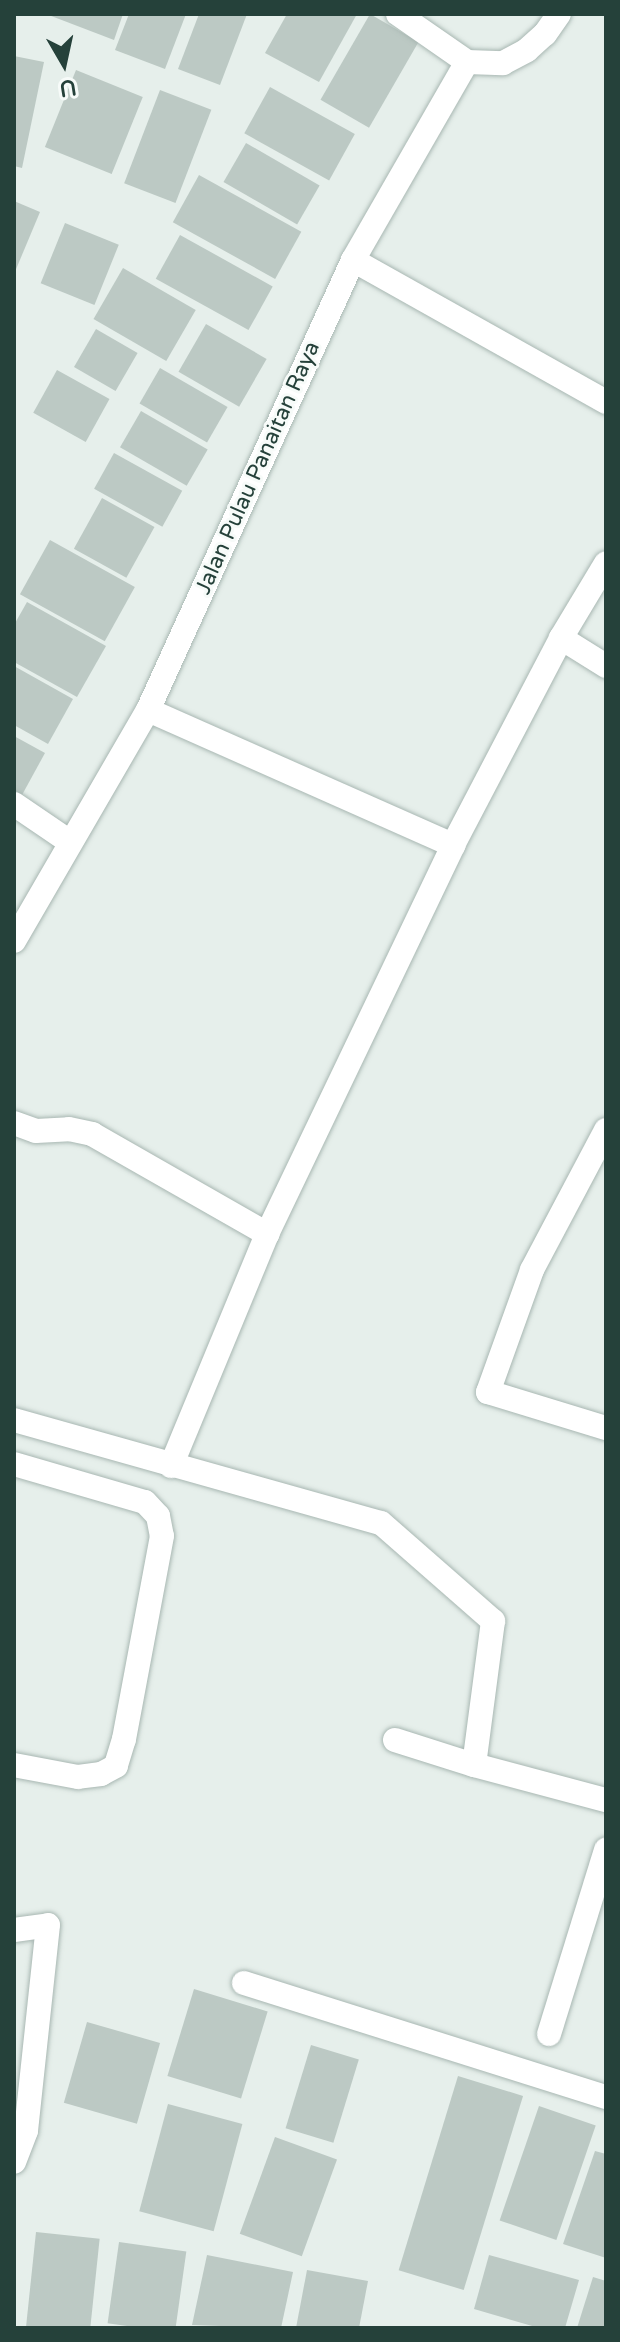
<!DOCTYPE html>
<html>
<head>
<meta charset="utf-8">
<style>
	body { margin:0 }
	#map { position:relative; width:620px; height:2342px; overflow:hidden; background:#e6efeb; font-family:"Varela Round",sans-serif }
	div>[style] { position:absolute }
	.building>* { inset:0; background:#bcc9c4; transform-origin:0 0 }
	.roads { filter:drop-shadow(0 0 2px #a8b7b2) drop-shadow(0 0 2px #a8b7b2) }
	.minor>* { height:24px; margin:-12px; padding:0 12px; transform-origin:12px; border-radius:12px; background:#fff }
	span { translate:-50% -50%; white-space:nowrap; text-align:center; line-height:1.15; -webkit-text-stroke:6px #f7fbf9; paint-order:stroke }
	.street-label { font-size:22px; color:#25413a }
	.frame { position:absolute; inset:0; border:16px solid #25413a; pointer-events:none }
	.north { position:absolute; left:24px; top:24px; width:80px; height:80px; -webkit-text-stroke:6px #f7fbf9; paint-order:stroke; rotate:171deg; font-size:22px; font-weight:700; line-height:32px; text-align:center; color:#25413a }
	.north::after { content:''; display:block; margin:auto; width:28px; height:36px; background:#25413a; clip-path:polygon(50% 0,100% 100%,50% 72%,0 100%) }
</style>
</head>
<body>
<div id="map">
	<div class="building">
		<i style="clip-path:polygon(46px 14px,123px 14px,114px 40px)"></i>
		<i style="clip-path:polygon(129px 14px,186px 14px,165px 69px,115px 50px)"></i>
		<i style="clip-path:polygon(199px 14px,247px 14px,220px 85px,178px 69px)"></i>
		<i style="clip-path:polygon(287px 14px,357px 14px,319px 82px,265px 53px)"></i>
		<i style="left:370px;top:14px;width:56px;height:99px;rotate:30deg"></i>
		<i style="clip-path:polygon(14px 56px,44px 62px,22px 168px,14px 166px)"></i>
		<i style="left:76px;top:70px;width:72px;height:83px;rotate:22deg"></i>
		<i style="left:270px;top:87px;width:97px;height:53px;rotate:29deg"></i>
		<i style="left:160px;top:90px;width:55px;height:100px;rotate:21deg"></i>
		<i style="left:246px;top:143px;width:85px;height:45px;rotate:30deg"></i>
		<i style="left:199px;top:175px;width:117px;height:54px;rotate:29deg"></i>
		<i style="clip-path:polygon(14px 201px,40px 212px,14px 274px)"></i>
		<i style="left:65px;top:223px;width:58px;height:65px;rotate:22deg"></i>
		<i style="left:180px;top:235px;width:106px;height:50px;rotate:29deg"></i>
		<i style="left:123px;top:268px;width:84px;height:59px;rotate:30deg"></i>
		<i style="left:206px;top:324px;width:70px;height:55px;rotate:30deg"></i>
		<i style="left:96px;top:329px;width:48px;height:44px;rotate:30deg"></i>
		<i style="left:160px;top:368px;width:78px;height:41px;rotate:30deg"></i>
		<i style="left:57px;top:370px;width:60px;height:49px;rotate:29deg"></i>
		<i style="left:141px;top:411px;width:77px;height:42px;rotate:30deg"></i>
		<i style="left:114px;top:453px;width:78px;height:41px;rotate:29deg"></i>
		<i style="left:102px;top:498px;width:60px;height:58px;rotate:29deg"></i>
		<i style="left:50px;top:540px;width:97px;height:62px;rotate:29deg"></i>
		<i style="clip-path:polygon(27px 602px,106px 646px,77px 697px,14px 662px,14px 625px)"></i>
		<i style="clip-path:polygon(14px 666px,73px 699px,48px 744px,14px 725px)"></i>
		<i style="clip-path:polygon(14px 736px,45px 753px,22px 795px,14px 790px)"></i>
		<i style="left:194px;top:1989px;width:77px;height:91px;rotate:17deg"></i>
		<i style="left:87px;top:2022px;width:76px;height:84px;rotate:16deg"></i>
		<i style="left:311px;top:2045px;width:50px;height:87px;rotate:17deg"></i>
		<i style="left:458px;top:2076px;width:68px;height:203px;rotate:17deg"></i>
		<i style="left:168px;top:2104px;width:77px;height:111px;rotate:15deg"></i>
		<i style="left:539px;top:2106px;width:60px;height:121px;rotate:19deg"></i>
		<i style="left:275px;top:2137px;width:66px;height:103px;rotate:20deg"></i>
		<i style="clip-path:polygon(595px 2151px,606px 2154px,606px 2258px,563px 2244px)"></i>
		<i style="left:36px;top:2232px;width:64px;height:96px;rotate:6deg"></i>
		<i style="left:119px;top:2242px;width:68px;height:82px;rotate:8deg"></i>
		<i style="clip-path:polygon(207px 2255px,293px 2272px,281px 2328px,192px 2325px)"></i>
		<i style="clip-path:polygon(489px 2255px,579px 2280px,565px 2328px,539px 2328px,474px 2309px)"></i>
		<i style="clip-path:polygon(307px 2270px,368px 2281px,359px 2328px,296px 2328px)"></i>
		<i style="clip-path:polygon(593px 2277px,606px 2281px,606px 2328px,577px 2328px)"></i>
	</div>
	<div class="roads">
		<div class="minor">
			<i style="left:398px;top:14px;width:84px;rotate:34.8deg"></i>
			<i style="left:467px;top:62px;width:36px;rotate:2deg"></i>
			<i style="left:503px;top:63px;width:27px;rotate:-28deg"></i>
			<i style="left:527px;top:50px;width:24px;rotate:-42deg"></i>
			<i style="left:545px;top:34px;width:24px;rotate:-55deg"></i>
			<i style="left:353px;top:260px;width:290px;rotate:29.3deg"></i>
			<i style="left:561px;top:638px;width:53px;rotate:31.9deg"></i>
			<i style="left:148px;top:710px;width:334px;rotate:23.9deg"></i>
			<i style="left:14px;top:804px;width:68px;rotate:34.2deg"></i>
			<i style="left:14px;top:941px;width:267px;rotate:-59.9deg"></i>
			<i style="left:148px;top:710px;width:494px;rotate:-65.5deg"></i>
			<i style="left:353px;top:260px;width:228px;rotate:-60.1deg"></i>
			<i style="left:14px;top:1123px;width:23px;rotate:20deg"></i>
			<i style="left:36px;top:1131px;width:33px;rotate:-3deg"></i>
			<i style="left:69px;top:1129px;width:24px;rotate:12deg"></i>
			<i style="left:92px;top:1134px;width:202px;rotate:29.7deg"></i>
			<i style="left:606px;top:1130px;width:158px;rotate:117.9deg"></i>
			<i style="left:532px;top:1270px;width:130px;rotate:109.8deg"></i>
			<i style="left:488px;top:1392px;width:123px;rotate:17deg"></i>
			<i style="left:14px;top:1420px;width:381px;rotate:15.7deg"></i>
			<i style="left:381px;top:1523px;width:149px;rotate:41.2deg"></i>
			<i style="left:493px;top:1621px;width:145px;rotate:97.5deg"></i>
			<i style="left:14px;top:1464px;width:136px;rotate:16.2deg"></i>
			<i style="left:145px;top:1502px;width:19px;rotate:47deg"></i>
			<i style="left:158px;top:1516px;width:20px;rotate:79deg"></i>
			<i style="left:162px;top:1536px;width:207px;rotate:100.6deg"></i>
			<i style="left:124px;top:1739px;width:28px;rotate:107deg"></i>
			<i style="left:116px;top:1766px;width:17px;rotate:152deg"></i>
			<i style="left:101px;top:1774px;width:23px;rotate:173deg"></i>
			<i style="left:78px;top:1777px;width:65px;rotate:-169.4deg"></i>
			<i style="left:171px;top:1466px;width:251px;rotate:-67.5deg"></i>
			<i style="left:267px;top:1234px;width:431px;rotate:-64.4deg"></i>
			<i style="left:453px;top:845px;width:233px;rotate:-62.4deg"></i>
			<i style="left:561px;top:638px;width:87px;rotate:-59deg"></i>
			<i style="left:395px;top:1740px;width:83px;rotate:17.6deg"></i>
			<i style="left:474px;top:1765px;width:137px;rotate:14.9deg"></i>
			<i style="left:14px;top:1930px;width:34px;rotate:-8deg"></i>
			<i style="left:48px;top:1925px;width:207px;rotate:96.1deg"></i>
			<i style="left:26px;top:2131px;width:33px;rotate:111deg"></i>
			<i style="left:244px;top:1983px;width:380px;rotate:17.5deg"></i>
			<i style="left:549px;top:2034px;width:193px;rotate:-72.8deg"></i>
		</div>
	</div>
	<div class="street-label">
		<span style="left:258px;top:468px;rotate:-66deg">Jalan Pulau Panaitan Raya</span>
	</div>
	<div class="frame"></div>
	<div class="north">U</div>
</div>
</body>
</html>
